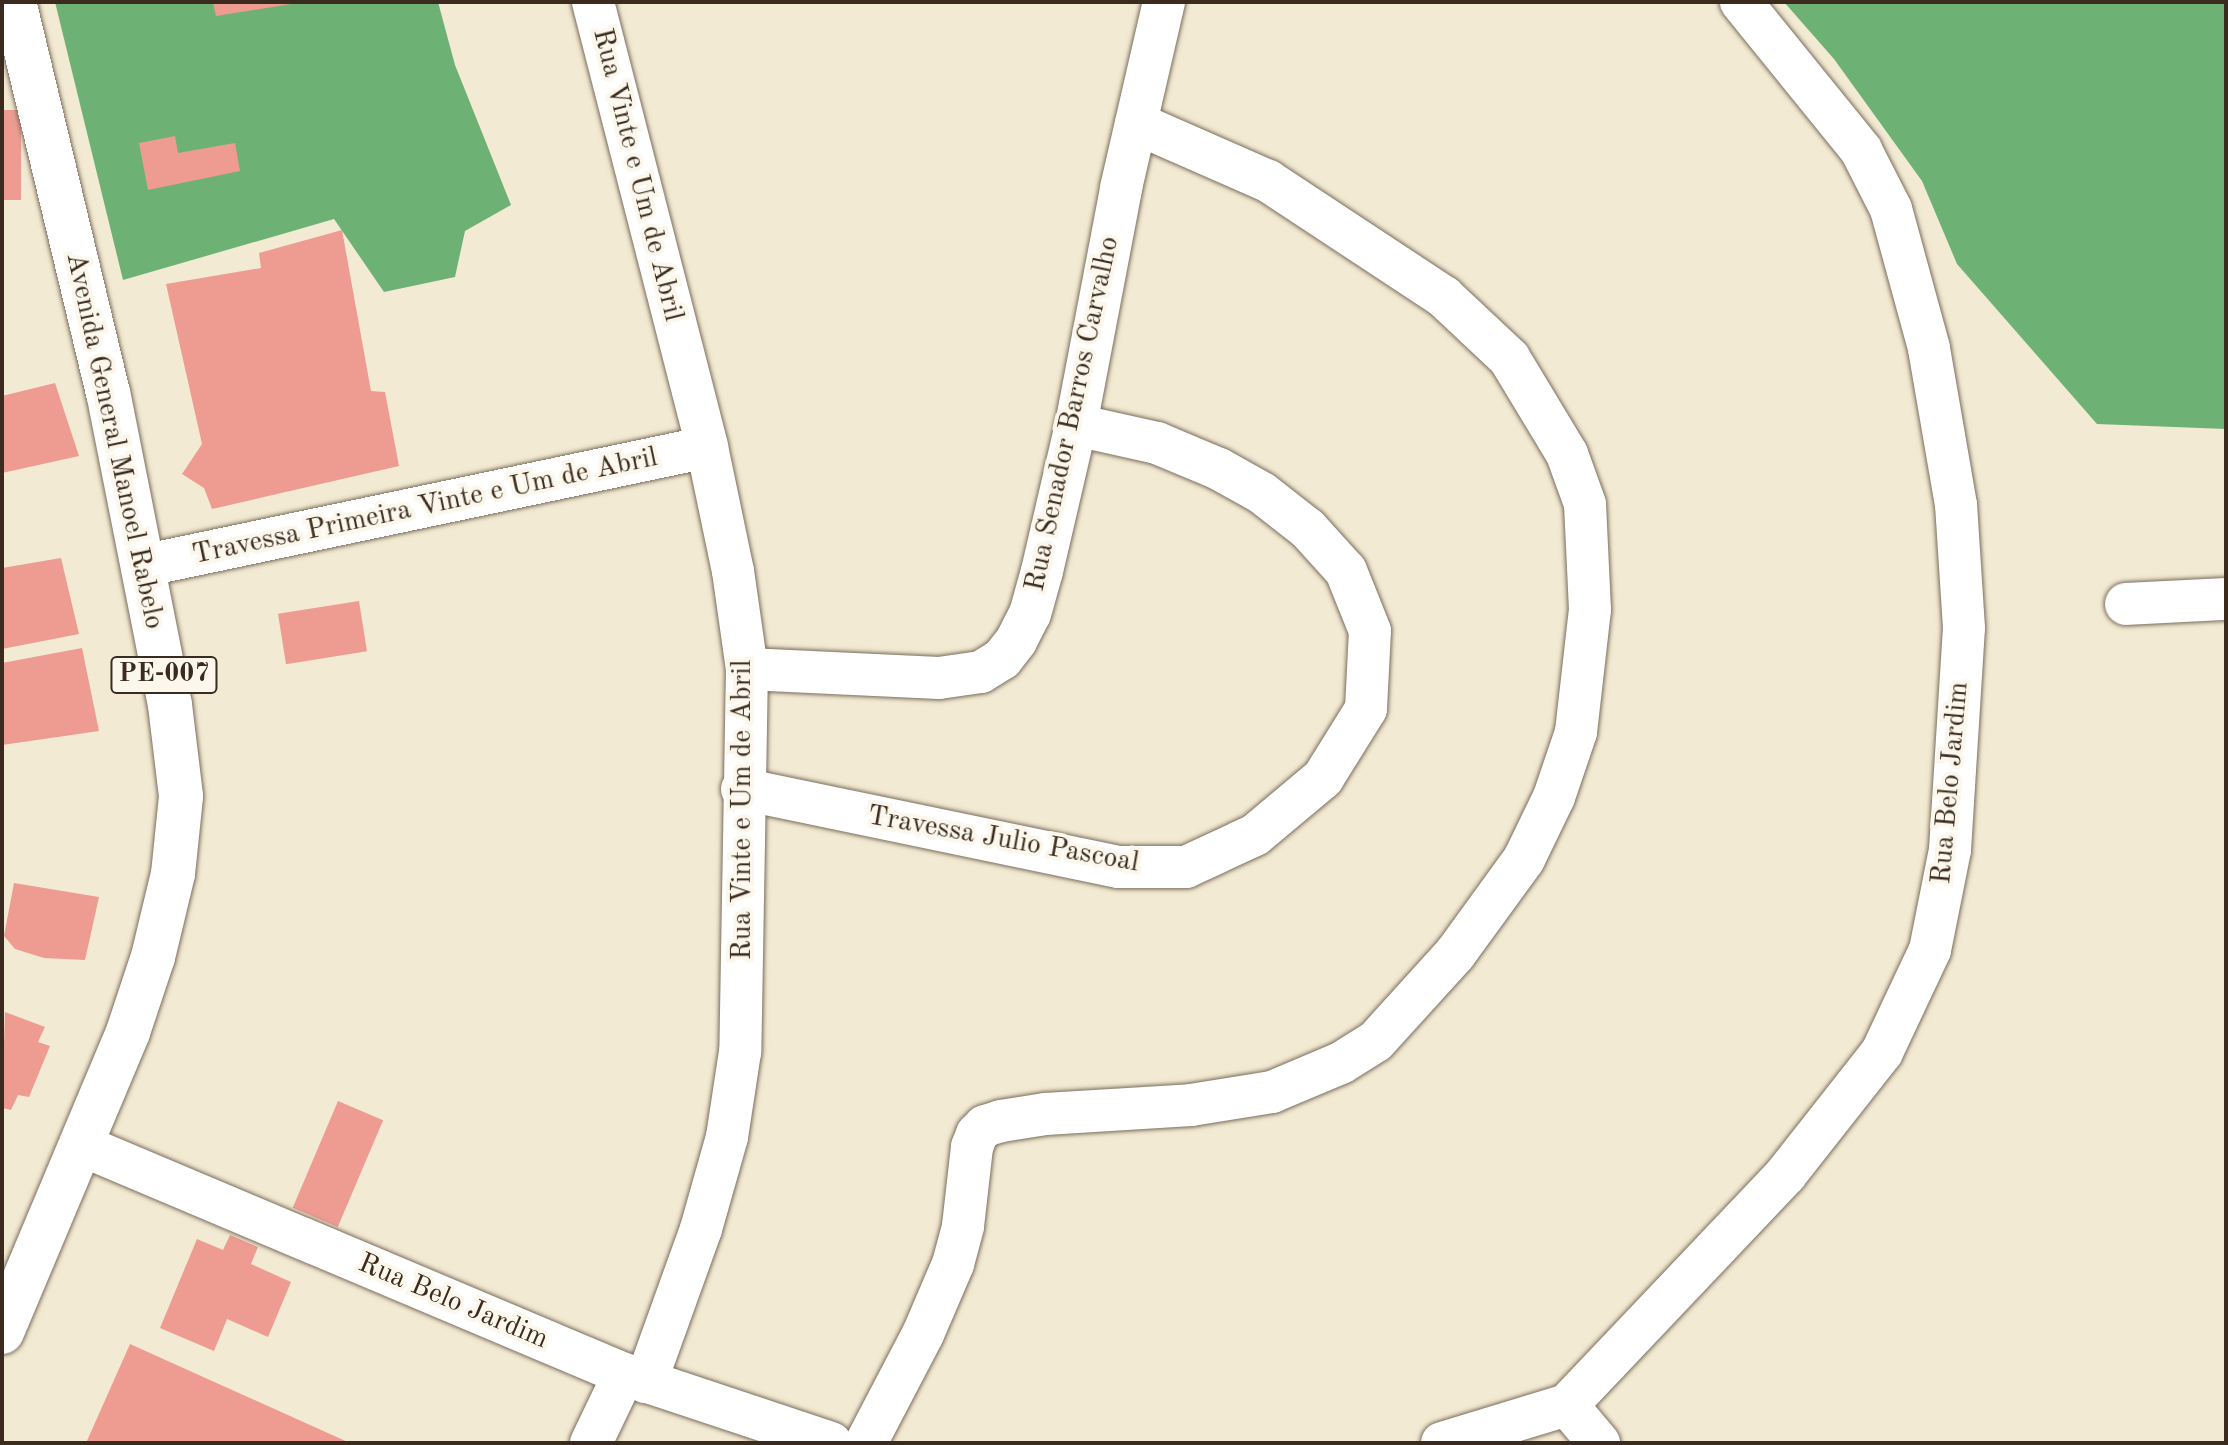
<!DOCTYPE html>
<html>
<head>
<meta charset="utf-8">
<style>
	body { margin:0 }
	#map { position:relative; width:2228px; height:1445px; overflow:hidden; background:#f3ead3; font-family:"Old Standard TT",serif }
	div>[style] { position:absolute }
	.forest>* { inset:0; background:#6eb175 }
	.building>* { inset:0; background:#ee9c92; transform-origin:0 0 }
	.roads { filter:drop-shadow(0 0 2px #7b6d5d) drop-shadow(0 0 2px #7b6d5d) }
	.minor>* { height:42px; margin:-21px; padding:0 21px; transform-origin:21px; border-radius:21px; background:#fff }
	.primary>* { height:44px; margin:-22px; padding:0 22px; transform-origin:22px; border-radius:22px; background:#fff }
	span { translate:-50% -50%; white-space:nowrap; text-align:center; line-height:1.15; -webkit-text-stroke:8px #fbf7ec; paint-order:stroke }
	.shield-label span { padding:2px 6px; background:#fbf7ec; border:2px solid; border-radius:6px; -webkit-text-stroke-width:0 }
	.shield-label { font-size:26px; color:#3b2a1e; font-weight:700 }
	.street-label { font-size:28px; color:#3b2a1e }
	.frame { position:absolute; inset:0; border:4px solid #3b2a1e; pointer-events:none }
</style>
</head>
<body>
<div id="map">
	<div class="forest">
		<i style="clip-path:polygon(55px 2px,438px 2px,455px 65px,511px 205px,465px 231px,455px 277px,384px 292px,334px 219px,123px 280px)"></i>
		<i style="clip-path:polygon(1784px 2px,2226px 2px,2226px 429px,2097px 424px,1957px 264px,1922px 181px,1834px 59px)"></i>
	</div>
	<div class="building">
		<i style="clip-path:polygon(213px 2px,290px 2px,291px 4px,216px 16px)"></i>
		<i style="left:2px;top:110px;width:19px;height:90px"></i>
		<i style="clip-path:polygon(175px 136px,178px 153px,235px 143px,240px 171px,148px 190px,139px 143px)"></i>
		<i style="clip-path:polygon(342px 230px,371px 391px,385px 392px,399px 466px,212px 509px,204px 488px,182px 474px,202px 444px,166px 284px,261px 268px,259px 253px)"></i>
		<i style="clip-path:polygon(55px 383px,79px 456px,2px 473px,2px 396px)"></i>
		<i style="clip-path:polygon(61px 558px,79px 634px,2px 649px,2px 568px)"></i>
		<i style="left:359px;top:601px;width:51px;height:82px;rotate:81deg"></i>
		<i style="clip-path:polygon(82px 648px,99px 731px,2px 745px,2px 663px)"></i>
		<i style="clip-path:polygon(14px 883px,99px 897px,85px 960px,44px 958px,15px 949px,4px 936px)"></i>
		<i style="clip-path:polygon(5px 1012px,45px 1027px,38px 1042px,50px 1046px,29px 1097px,18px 1095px,11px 1110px,2px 1108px)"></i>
		<i style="left:338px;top:1101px;width:49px;height:116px;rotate:23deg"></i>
		<i style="clip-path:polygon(230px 1235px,258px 1247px,251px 1264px,291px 1282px,268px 1337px,227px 1319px,214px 1351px,160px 1328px,197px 1239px,223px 1250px)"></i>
		<i style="clip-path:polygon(130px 1344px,350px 1443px,86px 1443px)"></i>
	</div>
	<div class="roads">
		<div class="minor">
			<i style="left:593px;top:2px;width:459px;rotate:75.6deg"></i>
			<i style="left:707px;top:447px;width:127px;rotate:78.2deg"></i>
			<i style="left:733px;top:571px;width:99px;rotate:81.9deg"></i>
			<i style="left:747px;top:669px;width:383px;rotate:91deg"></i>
			<i style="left:740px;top:1052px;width:86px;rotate:98.7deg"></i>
			<i style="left:727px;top:1137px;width:96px;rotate:105.8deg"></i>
			<i style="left:701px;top:1229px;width:163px;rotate:109.8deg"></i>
			<i style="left:142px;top:566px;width:577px;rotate:-11.89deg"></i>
			<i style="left:2126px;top:604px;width:100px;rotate:-2.9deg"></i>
			<i style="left:747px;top:669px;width:192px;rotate:2.7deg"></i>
			<i style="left:939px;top:678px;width:42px;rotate:-8.1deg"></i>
			<i style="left:981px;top:672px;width:25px;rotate:-32deg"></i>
			<i style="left:1002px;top:659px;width:23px;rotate:-52deg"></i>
			<i style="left:1016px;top:641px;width:30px;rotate:-63deg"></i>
			<i style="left:1030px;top:614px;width:45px;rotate:-74.4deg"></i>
			<i style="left:1042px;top:571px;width:150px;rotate:-76.9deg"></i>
			<i style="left:1076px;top:425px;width:241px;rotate:-79.2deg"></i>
			<i style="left:1121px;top:188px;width:191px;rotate:-77deg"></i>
			<i style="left:742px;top:789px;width:385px;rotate:11.7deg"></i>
			<i style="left:1119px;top:867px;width:67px"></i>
			<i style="left:1186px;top:867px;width:76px;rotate:-24.9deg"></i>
			<i style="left:1255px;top:835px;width:89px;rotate:-40deg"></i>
			<i style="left:1323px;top:778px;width:81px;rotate:-58.1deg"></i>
			<i style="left:1366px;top:709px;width:78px;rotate:-87.1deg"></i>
			<i style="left:1370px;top:631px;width:65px;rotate:-111.8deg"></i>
			<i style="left:1346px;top:571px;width:57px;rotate:-132.1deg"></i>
			<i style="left:1308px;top:529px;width:58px;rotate:-142deg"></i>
			<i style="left:1262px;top:493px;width:49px;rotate:-150.8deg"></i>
			<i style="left:1219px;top:469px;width:67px;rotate:-157.2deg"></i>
			<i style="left:1157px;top:443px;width:83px;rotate:-167.5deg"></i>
			<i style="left:81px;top:1145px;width:589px;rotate:22.87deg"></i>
			<i style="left:624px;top:1374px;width:218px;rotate:18.4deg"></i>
			<i style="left:1567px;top:1405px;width:50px;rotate:49.9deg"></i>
			<i style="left:591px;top:1443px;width:76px;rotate:-64.4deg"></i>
			<i style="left:866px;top:1443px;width:123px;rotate:-62.4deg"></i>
			<i style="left:923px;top:1334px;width:76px;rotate:-66.8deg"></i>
			<i style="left:953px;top:1264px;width:39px;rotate:-75deg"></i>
			<i style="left:963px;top:1226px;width:80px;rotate:-83.5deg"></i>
			<i style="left:972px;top:1147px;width:14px;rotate:-69deg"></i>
			<i style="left:977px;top:1134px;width:11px;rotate:-45deg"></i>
			<i style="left:985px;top:1126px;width:17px;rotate:-17deg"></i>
			<i style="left:1001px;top:1121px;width:45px;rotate:-9deg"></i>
			<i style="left:1045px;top:1114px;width:146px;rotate:-3.5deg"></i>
			<i style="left:1191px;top:1105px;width:82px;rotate:-9.1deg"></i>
			<i style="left:1272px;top:1092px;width:75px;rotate:-22.8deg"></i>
			<i style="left:1341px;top:1063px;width:41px;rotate:-32.2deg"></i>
			<i style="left:1376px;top:1041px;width:118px;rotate:-47.8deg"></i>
			<i style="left:1455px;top:954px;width:117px;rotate:-54deg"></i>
			<i style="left:1524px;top:859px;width:69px;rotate:-64.2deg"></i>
			<i style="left:1554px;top:797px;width:69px;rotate:-71.3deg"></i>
			<i style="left:1576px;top:732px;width:123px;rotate:-83.5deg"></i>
			<i style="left:1590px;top:610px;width:106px;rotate:-92.7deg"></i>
			<i style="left:1585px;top:504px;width:53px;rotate:-109.8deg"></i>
			<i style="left:1567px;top:454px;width:112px;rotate:-121.1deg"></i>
			<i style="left:1509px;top:358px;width:89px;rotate:-136.8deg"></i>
			<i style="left:1444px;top:297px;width:211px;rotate:-146.6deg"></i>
			<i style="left:1268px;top:181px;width:144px;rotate:-156.3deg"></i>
			<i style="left:1442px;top:1443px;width:131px;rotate:-16.9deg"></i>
			<i style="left:1567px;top:1405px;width:318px;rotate:-46.5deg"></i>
			<i style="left:1786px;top:1174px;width:155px;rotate:-51.8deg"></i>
			<i style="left:1882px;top:1052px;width:113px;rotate:-64.8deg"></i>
			<i style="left:1930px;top:950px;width:102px;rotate:-78.7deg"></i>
			<i style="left:1950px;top:850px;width:222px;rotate:-86.4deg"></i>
			<i style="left:1964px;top:628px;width:123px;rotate:-93.7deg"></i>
			<i style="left:1956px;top:505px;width:159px;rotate:-99.8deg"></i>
			<i style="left:1929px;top:348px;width:144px;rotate:-105.3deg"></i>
			<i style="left:1891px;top:209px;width:66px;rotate:-117deg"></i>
			<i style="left:1861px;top:150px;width:191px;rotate:-129deg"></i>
		</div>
		<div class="primary">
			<i style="left:2px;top:1332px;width:325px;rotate:-67.2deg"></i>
			<i style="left:128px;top:1032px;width:79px;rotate:-71.6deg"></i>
			<i style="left:153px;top:957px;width:85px;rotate:-76.5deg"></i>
			<i style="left:173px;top:874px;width:78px;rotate:-84.1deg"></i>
			<i style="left:181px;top:796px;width:92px;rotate:-96.9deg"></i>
			<i style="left:170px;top:705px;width:318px;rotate:-101.2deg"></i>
			<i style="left:108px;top:393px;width:402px;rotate:-103.5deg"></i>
		</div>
	</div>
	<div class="shield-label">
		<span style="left:164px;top:675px">PE-007</span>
	</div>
	<div class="street-label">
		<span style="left:637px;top:175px;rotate:76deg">Rua Vinte e Um de Abril</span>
		<span style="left:1073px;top:414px;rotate:-78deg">Rua Senador Barros Carvalho</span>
		<span style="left:114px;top:441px;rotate:78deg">Avenida General Manoel Rabelo</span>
		<span style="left:425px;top:507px;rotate:-12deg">Travessa Primeira Vinte e Um de Abril</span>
		<span style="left:1951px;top:783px;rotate:-85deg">Rua Belo Jardim</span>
		<span style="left:743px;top:810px;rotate:-90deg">Rua Vinte e Um de Abril</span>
		<span style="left:1003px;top:840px;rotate:10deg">Travessa Julio Pascoal</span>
		<span style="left:453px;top:1302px;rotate:23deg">Rua Belo Jardim</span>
	</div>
	<div class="frame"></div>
</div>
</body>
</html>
